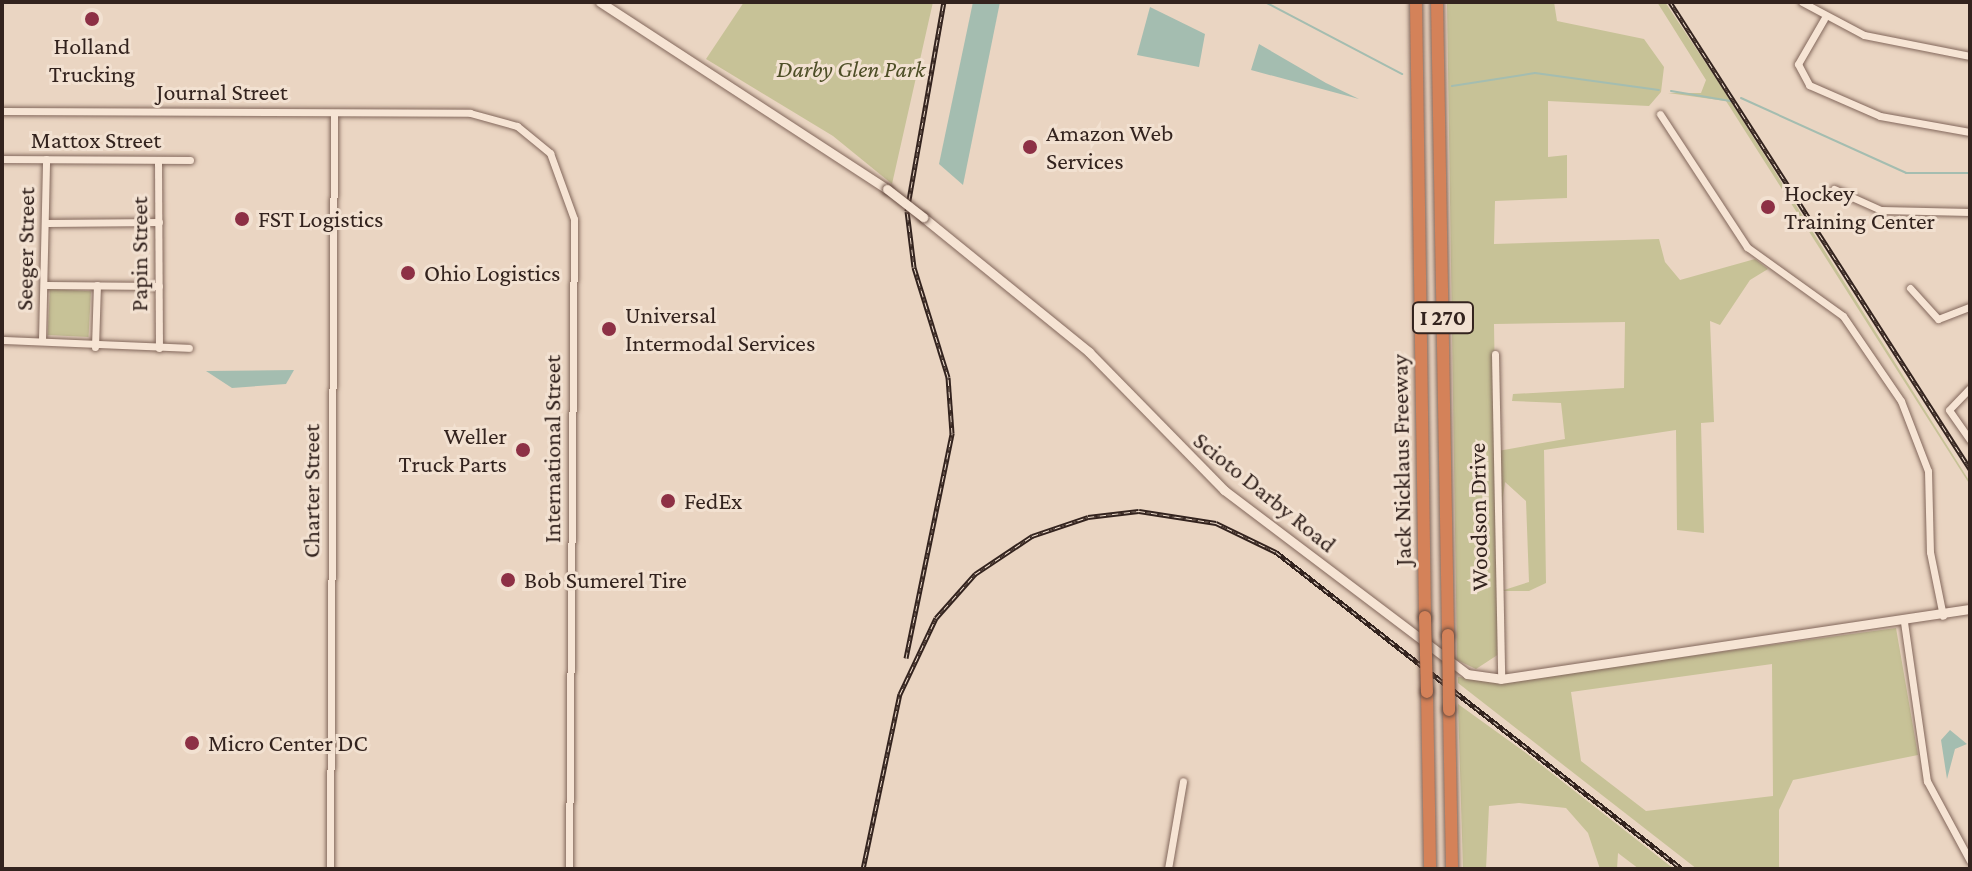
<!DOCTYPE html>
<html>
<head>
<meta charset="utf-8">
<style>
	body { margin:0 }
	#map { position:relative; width:1972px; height:871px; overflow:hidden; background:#ead5c2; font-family:"Crimson Pro",serif }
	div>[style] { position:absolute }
	.green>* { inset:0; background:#c7c297; transform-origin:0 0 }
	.water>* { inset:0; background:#a4bdb0 }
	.stream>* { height:2px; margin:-1px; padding:0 1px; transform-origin:1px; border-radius:1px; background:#a4bdb0 }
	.roads { filter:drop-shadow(0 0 2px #82675b) drop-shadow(0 0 2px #82675b) }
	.street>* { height:7px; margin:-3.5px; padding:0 3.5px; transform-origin:3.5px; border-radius:3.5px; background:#f6e4d4 }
	.secondary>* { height:9px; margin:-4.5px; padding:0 4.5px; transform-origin:4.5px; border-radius:4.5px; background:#f6e4d4 }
	.highway>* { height:12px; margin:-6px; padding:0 6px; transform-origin:6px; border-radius:6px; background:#d48259 }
	.rail>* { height:5px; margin-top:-2.5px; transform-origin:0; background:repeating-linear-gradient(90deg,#f2e1d1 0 6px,#33231e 0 12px); box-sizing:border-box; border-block:2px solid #33231e }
	.bridges { filter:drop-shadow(0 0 2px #64493e) drop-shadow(0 0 2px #64493e) }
	.secondary-bridge>* { height:9px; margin:-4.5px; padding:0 4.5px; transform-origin:4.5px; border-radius:4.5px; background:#f6e4d4 }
	.highway-bridge>* { height:12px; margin:-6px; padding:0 6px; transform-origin:6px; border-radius:6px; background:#d48259 }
	.dots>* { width:22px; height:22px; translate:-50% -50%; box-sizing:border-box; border:4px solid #f2e1d1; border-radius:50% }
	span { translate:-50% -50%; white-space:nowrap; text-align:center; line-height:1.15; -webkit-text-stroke:6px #f2e1d1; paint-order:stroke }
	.shield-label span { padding:2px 6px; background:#f2e1d1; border:2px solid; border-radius:6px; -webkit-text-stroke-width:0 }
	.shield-label { font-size:22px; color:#33231e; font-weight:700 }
	.poi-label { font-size:24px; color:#33231e }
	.left { translate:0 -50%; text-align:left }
	.right { translate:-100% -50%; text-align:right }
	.park-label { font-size:24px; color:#4d4e26; font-style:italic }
	.street-label { font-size:24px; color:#33231e }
	.frame { position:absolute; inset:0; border:4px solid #33231e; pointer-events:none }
</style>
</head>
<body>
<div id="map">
	<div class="green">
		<i style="clip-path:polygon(744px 2px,933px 2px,892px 184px,833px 136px,706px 59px)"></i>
		<i style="clip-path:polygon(1447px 2px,1554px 2px,1557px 21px,1644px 39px,1664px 67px,1661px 92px,1649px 106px,1548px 101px,1548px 157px,1567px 155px,1567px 198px,1495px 201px,1494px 244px,1659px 239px,1665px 262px,1680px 280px,1755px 259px,1768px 269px,1750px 280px,1720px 325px,1710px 321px,1714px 422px,1701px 423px,1704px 533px,1677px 530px,1676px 430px,1544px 450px,1546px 583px,1529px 591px,1501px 591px,1529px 582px,1526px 501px,1505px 482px,1499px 525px,1498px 451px,1565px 439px,1561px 403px,1512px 401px,1513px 394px,1624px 388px,1625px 322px,1494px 324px,1499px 654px,1476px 669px,1457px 660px)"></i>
		<i style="clip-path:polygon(1657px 2px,1665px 2px,1721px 86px,1970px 482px,1970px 485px,1726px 101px,1668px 93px,1701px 93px,1706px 80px)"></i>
		<i style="left:50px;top:289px;width:41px;height:46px;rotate:3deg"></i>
		<i style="clip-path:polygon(evenodd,1896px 628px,1918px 755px,1793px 780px,1779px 810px,1779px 869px,1697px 869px,1458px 683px,1458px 677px,1508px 681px,1896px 628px,1772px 664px,1773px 796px,1646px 811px,1581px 761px,1571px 692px,1772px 664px)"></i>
		<i style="clip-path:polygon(1458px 704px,1526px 753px,1674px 869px,1639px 869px,1618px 853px,1617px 869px,1600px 869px,1588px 833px,1566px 808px,1519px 803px,1489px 806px,1486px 869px,1463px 869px)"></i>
	</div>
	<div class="water">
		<i style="clip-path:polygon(973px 2px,1000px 2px,963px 185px,939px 164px)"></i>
		<i style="clip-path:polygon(1150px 7px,1205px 34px,1199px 67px,1137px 55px)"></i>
		<i style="clip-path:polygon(1259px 44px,1326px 83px,1359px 99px,1251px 70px)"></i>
		<i style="clip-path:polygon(294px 370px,286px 384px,232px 388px,206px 371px)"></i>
		<i style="clip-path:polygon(1950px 730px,1967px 744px,1955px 749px,1947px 779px,1941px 740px)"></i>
	</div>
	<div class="stream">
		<i style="left:1265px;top:2px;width:155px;rotate:27.7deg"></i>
		<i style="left:1452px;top:86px;width:84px;rotate:-8.9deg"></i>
		<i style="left:1535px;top:73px;width:125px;rotate:7.8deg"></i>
		<i style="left:1671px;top:91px;width:60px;rotate:9.6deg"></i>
		<i style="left:1741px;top:98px;width:181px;rotate:24.4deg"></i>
		<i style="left:1906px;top:173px;width:64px"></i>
	</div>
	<div class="roads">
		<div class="street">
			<i style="left:1802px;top:2px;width:70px;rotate:28deg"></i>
			<i style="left:1864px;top:35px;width:108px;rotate:11.2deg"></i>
			<i style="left:1824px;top:19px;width:52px;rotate:120deg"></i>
			<i style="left:1798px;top:64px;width:24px;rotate:62deg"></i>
			<i style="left:1809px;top:85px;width:77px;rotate:23.6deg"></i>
			<i style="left:1880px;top:116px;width:91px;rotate:10.1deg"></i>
			<i style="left:2px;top:111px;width:468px;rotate:0.2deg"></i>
			<i style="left:470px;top:113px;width:49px;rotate:15.5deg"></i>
			<i style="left:517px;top:126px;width:43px;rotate:39.3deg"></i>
			<i style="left:550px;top:153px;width:70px;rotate:70deg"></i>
			<i style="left:574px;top:219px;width:650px;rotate:90.44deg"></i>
			<i style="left:1660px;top:114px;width:159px;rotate:56.8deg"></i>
			<i style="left:1747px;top:247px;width:118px;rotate:35.7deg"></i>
			<i style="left:1843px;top:316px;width:103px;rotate:55.7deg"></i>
			<i style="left:1901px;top:401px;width:75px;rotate:68.9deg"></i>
			<i style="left:1928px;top:471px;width:81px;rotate:88.6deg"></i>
			<i style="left:1930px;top:552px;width:65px;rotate:78.5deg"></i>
			<i style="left:2px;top:159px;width:188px;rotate:0.3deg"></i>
			<i style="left:158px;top:160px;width:188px;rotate:89.7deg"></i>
			<i style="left:1834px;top:189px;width:51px;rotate:24.1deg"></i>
			<i style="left:1881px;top:210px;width:89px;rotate:1.3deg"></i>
			<i style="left:46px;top:223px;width:113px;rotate:-0.5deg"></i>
			<i style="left:46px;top:285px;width:113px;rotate:0.5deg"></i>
			<i style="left:1910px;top:288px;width:42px;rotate:47.9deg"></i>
			<i style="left:1938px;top:319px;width:34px;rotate:-21deg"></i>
			<i style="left:2px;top:340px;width:187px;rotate:2.4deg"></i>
			<i style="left:42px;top:340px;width:181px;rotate:-88.7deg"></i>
			<i style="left:95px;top:347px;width:62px;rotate:-88.2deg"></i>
			<i style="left:1495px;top:354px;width:325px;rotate:88.9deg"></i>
			<i style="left:1970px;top:388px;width:30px;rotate:134deg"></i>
			<i style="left:1949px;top:410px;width:37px;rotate:55deg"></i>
			<i style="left:1904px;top:622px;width:161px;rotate:81.8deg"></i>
			<i style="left:1927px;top:781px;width:91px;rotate:61.7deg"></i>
			<i style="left:330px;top:869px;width:756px;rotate:-89.7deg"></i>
			<i style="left:1168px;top:869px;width:89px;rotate:-80.3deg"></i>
		</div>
		<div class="secondary">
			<i style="left:600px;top:2px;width:343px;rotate:33.1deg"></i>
			<i style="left:923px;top:217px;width:214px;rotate:39.1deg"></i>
			<i style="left:1089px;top:352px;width:193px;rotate:45.6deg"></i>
			<i style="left:1224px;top:490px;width:305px;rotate:37.1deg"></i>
			<i style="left:1467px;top:674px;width:34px;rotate:8deg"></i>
			<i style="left:1501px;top:679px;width:474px;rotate:-8.5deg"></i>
		</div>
		<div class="highway">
			<i style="left:1416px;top:2px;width:615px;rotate:89.16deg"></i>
			<i style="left:1437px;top:2px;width:633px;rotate:89deg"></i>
			<i style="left:1427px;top:692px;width:177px;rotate:89deg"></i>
			<i style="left:1449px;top:710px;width:159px;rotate:88.9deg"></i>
		</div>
	</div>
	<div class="rail">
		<i style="left:1670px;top:2px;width:555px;rotate:57.28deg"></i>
		<i style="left:906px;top:658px;width:230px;rotate:-78.4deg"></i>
		<i style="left:952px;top:433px;width:56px;rotate:-94.1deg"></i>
		<i style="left:948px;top:377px;width:115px;rotate:-107.2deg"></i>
		<i style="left:914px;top:267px;width:56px;rotate:-97.1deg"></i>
		<i style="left:907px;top:211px;width:212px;rotate:-80deg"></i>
		<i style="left:863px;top:869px;width:179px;rotate:-78.1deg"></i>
		<i style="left:900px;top:694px;width:84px;rotate:-64.7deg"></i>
		<i style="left:936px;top:618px;width:59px;rotate:-48.4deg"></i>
		<i style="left:975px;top:574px;width:69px;rotate:-33.7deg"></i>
		<i style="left:1032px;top:536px;width:59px;rotate:-18.7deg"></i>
		<i style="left:1088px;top:517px;width:51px;rotate:-6.7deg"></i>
		<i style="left:1139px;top:511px;width:78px;rotate:8.9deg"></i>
		<i style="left:1216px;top:523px;width:67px;rotate:25.8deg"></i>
		<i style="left:1276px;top:552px;width:515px;rotate:37.98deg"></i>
	</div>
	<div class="bridges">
		<div class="secondary-bridge">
			<i style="left:887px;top:189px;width:46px;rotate:37.9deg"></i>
		</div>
		<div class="highway-bridge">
			<i style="left:1425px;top:617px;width:75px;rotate:88.5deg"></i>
			<i style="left:1448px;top:635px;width:75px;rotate:89.2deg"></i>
		</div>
	</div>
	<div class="dots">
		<i style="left:92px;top:19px;background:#8d3045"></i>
		<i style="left:1030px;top:147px;background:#8d3045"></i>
		<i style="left:1768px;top:207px;background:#8d3045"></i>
		<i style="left:242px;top:219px;background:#8d3045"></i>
		<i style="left:408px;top:273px;background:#8d3045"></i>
		<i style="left:609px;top:329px;background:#8d3045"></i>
		<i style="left:523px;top:450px;background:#8d3045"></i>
		<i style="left:668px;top:501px;background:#8d3045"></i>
		<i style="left:508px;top:580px;background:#8d3045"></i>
		<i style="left:192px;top:743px;background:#8d3045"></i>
	</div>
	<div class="shield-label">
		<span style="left:1443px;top:318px">I 270</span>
	</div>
	<div class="poi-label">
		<span style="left:92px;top:60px">Holland<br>Trucking</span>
		<span class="left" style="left:1046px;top:147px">Amazon Web<br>Services</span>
		<span class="left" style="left:1784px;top:207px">Hockey<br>Training Center</span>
		<span class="left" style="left:258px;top:219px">FST Logistics</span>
		<span class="left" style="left:424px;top:273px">Ohio Logistics</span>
		<span class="left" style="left:625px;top:329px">Universal<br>Intermodal Services</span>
		<span class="right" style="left:507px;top:450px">Weller<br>Truck Parts</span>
		<span class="left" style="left:684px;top:501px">FedEx</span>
		<span class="left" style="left:524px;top:580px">Bob Sumerel Tire</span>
		<span class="left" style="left:208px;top:743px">Micro Center DC</span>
	</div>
	<div class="park-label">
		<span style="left:851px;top:69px">Darby Glen Park</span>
	</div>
	<div class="street-label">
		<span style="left:222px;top:92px">Journal Street</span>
		<span style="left:96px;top:140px">Mattox Street</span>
		<span style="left:25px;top:249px;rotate:-89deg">Seeger Street</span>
		<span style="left:139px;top:254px;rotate:-90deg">Papin Street</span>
		<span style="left:552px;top:449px;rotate:-90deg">International Street</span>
		<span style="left:1401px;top:460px;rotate:-91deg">Jack Nicklaus Freeway</span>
		<span style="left:311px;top:491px;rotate:-90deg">Charter Street</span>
		<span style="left:1265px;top:492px;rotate:39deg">Scioto Darby Road</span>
		<span style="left:1478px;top:517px;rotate:-91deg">Woodson Drive</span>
	</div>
	<div class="frame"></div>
</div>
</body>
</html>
